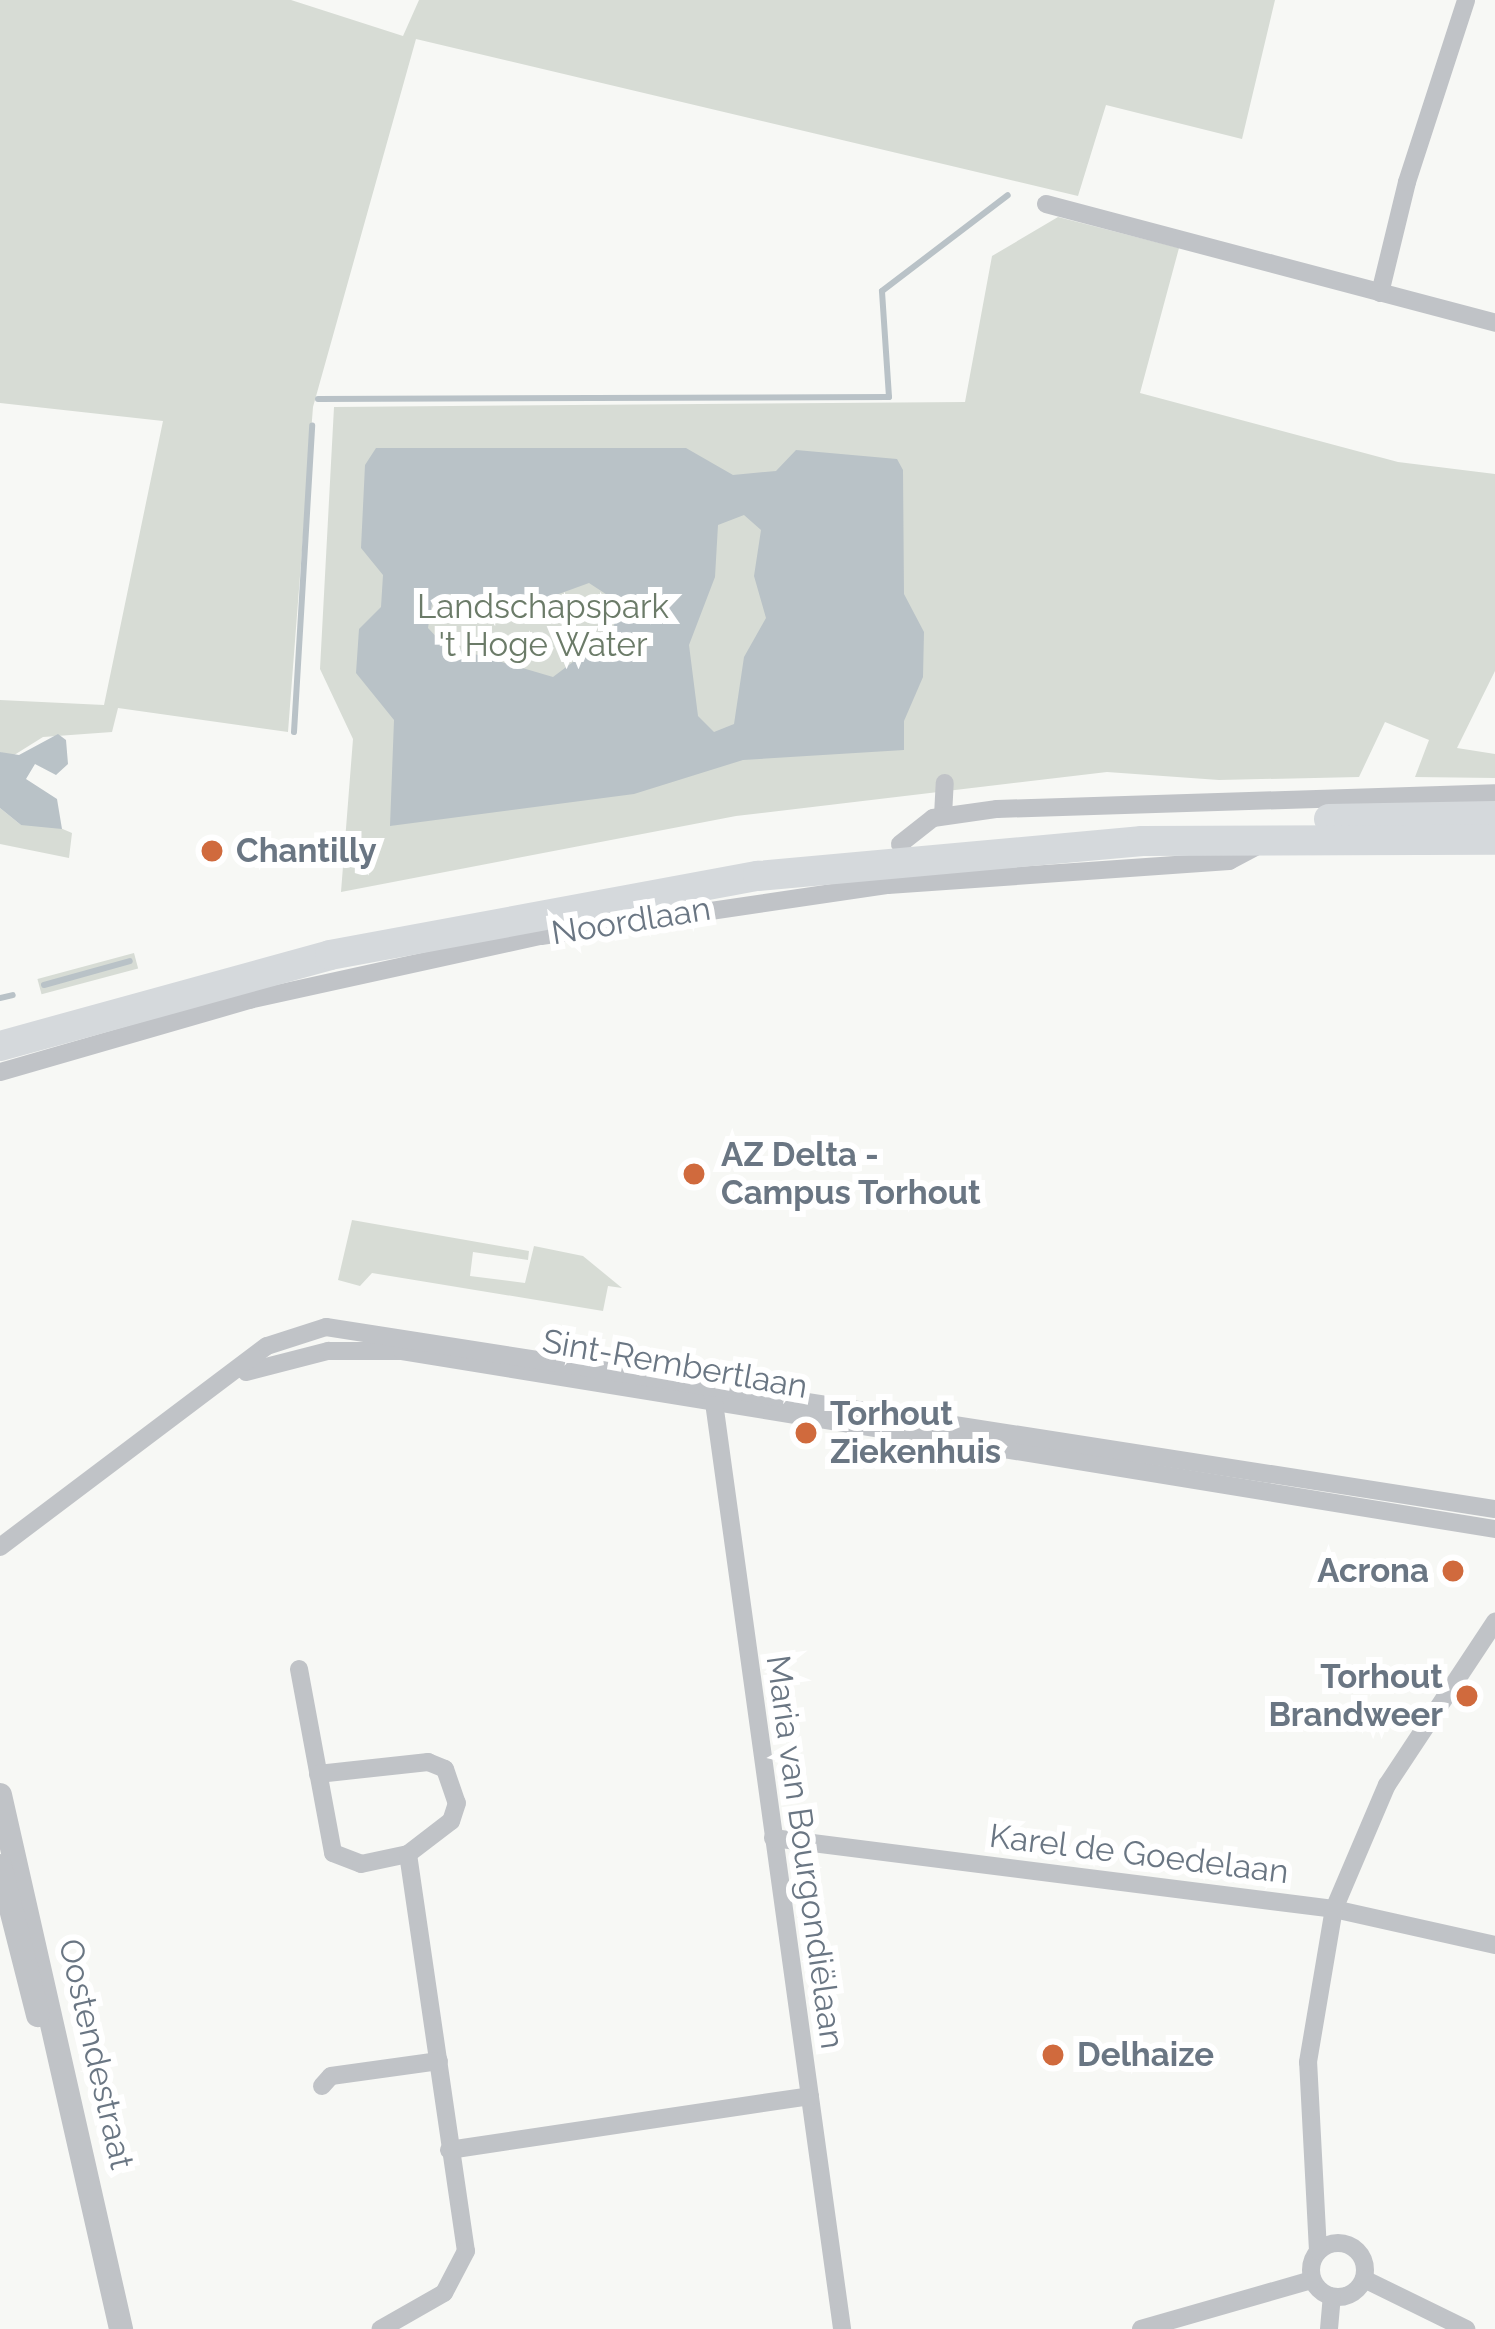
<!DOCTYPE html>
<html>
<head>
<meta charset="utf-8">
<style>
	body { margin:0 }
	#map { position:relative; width:1495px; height:2329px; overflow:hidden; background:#f7f8f5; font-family:Raleway,sans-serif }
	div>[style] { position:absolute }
	.green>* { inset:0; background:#d7dcd5; transform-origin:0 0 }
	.water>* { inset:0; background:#b9c2c7 }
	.stream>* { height:6px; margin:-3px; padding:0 3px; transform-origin:3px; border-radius:3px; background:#b9c2c7 }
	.minor>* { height:18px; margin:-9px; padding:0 9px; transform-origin:9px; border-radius:9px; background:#c0c3c7 }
	.minor>.ring { margin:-9px; padding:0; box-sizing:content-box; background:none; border:18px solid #c0c3c7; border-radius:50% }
	.tertiary>* { height:24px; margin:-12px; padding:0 12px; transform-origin:12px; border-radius:12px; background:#c0c3c7 }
	.primary>* { height:30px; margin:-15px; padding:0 15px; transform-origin:15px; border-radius:15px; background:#d5d9dc }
	.dots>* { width:33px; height:33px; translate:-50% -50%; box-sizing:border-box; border:6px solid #fff; border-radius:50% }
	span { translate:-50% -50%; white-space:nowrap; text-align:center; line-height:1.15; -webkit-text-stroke:12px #fff; paint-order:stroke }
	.park-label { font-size:33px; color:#6b7b68 }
	.poi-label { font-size:33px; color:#6a7683; font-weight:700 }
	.left { translate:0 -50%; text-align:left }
	.right { translate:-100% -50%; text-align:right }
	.street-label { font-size:33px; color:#6a7683 }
</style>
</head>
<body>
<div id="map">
	<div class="green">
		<i style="clip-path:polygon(0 0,291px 0,403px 36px,419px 0,1275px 0,1242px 139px,1106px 105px,1078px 196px,416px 39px,313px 407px,288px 732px,118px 708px,112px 732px,43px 737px,11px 757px,0 752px,0 700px,104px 705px,163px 421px,0 403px)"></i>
		<i style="clip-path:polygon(1058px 217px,1179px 248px,1140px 393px,1398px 462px,1495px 474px,1495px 671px,1457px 748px,1495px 754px,1495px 778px,1415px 777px,1429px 740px,1385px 722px,1359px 777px,1219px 780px,1107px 772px,736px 816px,341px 892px,353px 739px,320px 669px,334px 407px,965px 402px,992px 256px)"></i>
		<i style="clip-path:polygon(0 808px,21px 825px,51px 824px,72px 833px,69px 858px,0 844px)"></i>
		<i style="left:134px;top:953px;width:16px;height:100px;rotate:75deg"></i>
		<i style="clip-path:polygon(352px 1220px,529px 1251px,528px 1260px,473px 1252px,470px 1276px,525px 1283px,534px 1246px,583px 1256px,622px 1288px,608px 1286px,603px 1311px,372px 1273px,360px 1286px,338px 1280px)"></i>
	</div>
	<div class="water">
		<i style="clip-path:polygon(evenodd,376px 448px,686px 448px,733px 475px,776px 471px,796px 450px,897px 459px,903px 470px,904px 594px,924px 632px,923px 677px,904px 721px,904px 750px,743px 760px,634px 794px,390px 826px,394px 720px,356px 673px,359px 629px,381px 607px,383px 575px,361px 548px,365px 465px,376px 448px,744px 515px,761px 530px,754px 576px,766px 618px,744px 657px,734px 724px,714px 732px,698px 716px,689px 645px,715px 577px,718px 525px,744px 515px,376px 448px,589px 583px,615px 600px,614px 631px,553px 677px,444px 645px,428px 628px,432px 603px,449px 594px,512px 611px,589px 583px)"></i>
		<i style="clip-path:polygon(58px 734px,66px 740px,68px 764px,56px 775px,35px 764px,26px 779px,57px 799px,62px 829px,21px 825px,0 808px,0 752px,19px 755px)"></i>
	</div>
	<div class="stream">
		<i style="left:318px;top:399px;width:571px;rotate:-0.2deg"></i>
		<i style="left:889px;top:397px;width:106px;rotate:-93.8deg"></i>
		<i style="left:882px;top:291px;width:158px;rotate:-37.3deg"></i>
		<i style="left:294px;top:732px;width:307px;rotate:-86.6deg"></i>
		<i style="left:44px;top:985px;width:89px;rotate:-15.6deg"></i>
		<i style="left:0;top:998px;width:13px;rotate:-13deg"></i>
	</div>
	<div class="minor">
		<i style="left:1046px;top:204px;width:465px;rotate:14.8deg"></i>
		<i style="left:1380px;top:293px;width:114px;rotate:-76.3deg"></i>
		<i style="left:1407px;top:182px;width:191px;rotate:-72deg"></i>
		<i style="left:943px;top:816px;width:33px;rotate:-87deg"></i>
		<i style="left:900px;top:844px;width:42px;rotate:-38.2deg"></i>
		<i style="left:933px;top:818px;width:65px;rotate:-8deg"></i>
		<i style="left:997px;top:809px;width:498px;rotate:-1.8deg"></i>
		<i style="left:0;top:1072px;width:259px;rotate:-16.1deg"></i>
		<i style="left:249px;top:1000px;width:299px;rotate:-12.4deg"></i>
		<i style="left:541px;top:936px;width:351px;rotate:-8.4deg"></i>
		<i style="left:888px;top:885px;width:342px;rotate:-4deg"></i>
		<i style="left:1229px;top:861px;width:40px;rotate:-28deg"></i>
		<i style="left:246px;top:1372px;width:85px;rotate:-14.4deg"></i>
		<i style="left:328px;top:1351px;width:74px"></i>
		<i style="left:402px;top:1351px;width:1107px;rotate:9.25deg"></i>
		<i style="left:712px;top:1388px;width:950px;rotate:82.13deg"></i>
		<i style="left:0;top:1547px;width:334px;rotate:-37deg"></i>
		<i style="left:267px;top:1346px;width:62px;rotate:-17.9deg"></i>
		<i style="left:326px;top:1327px;width:1183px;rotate:8.85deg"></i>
		<i style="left:299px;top:1669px;width:187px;rotate:79.5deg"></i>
		<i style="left:333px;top:1853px;width:30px;rotate:21deg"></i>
		<i style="left:361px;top:1864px;width:48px;rotate:-12deg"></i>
		<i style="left:318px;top:1774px;width:111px;rotate:-6.2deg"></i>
		<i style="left:428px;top:1762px;width:18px;rotate:22deg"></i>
		<i style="left:445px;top:1769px;width:36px;rotate:71deg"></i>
		<i style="left:457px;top:1803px;width:19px;rotate:108deg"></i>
		<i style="left:451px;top:1821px;width:54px;rotate:142.5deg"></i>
		<i style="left:408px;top:1854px;width:401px;rotate:81.7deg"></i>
		<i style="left:466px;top:2251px;width:47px;rotate:117.6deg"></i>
		<i style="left:444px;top:2293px;width:73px;rotate:150.3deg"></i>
		<i style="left:773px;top:1838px;width:565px;rotate:7.21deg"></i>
		<i style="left:1334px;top:1909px;width:165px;rotate:12.6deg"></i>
		<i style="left:322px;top:2086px;width:13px;rotate:-48deg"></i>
		<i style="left:331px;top:2076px;width:109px;rotate:-7.9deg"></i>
		<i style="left:449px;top:2150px;width:365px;rotate:-8.5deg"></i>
		<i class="ring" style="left:1311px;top:2243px;width:36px;height:36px"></i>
		<i style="left:1318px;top:2251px;width:189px;rotate:-93deg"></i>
		<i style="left:1308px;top:2062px;width:155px;rotate:-80.4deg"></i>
		<i style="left:1334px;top:1909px;width:135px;rotate:-66.9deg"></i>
		<i style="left:1387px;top:1785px;width:196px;rotate:-56.5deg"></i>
		<i style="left:1364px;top:2279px;width:114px;rotate:26.1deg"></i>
		<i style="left:1141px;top:2329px;width:178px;rotate:-16deg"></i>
		<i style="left:1329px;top:2329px;width:32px;rotate:-85deg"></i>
	</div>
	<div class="tertiary">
		<i style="left:0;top:1795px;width:548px;rotate:77.23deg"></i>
		<i style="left:0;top:1866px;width:154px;rotate:75.7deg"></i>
	</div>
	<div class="primary">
		<i style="left:1329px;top:819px;width:166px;rotate:-1deg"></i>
		<i style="left:0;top:1046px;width:342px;rotate:-15.4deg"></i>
		<i style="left:330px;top:955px;width:435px;rotate:-10.5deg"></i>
		<i style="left:758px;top:876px;width:386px;rotate:-5.2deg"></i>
		<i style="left:1142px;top:841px;width:353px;rotate:-0.2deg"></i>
	</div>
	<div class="dots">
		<i style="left:212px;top:851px;background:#d06a3d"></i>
		<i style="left:694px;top:1174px;background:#d06a3d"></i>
		<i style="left:806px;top:1433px;background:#d06a3d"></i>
		<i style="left:1453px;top:1571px;background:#d06a3d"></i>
		<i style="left:1467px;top:1696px;background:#d06a3d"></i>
		<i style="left:1053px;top:2055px;background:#d06a3d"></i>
	</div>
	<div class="park-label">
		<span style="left:543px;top:626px">Landschapspark<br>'t Hoge Water</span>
	</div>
	<div class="poi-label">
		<span class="left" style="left:236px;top:851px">Chantilly</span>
		<span class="left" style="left:721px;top:1174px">AZ Delta -<br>Campus Torhout</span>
		<span class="left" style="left:830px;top:1433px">Torhout<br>Ziekenhuis</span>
		<span class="right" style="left:1429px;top:1571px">Acrona</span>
		<span class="right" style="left:1443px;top:1696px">Torhout<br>Brandweer</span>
		<span class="left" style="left:1077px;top:2055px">Delhaize</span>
	</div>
	<div class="street-label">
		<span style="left:631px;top:921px;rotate:-9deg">Noordlaan</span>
		<span style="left:675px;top:1364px;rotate:10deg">Sint-Rembertlaan</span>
		<span style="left:805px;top:1852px;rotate:82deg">Maria van Bourgondiëlaan</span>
		<span style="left:1139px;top:1854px;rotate:7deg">Karel de Goedelaan</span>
		<span style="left:96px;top:2054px;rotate:77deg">Oostendestraat</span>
	</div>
</div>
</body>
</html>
